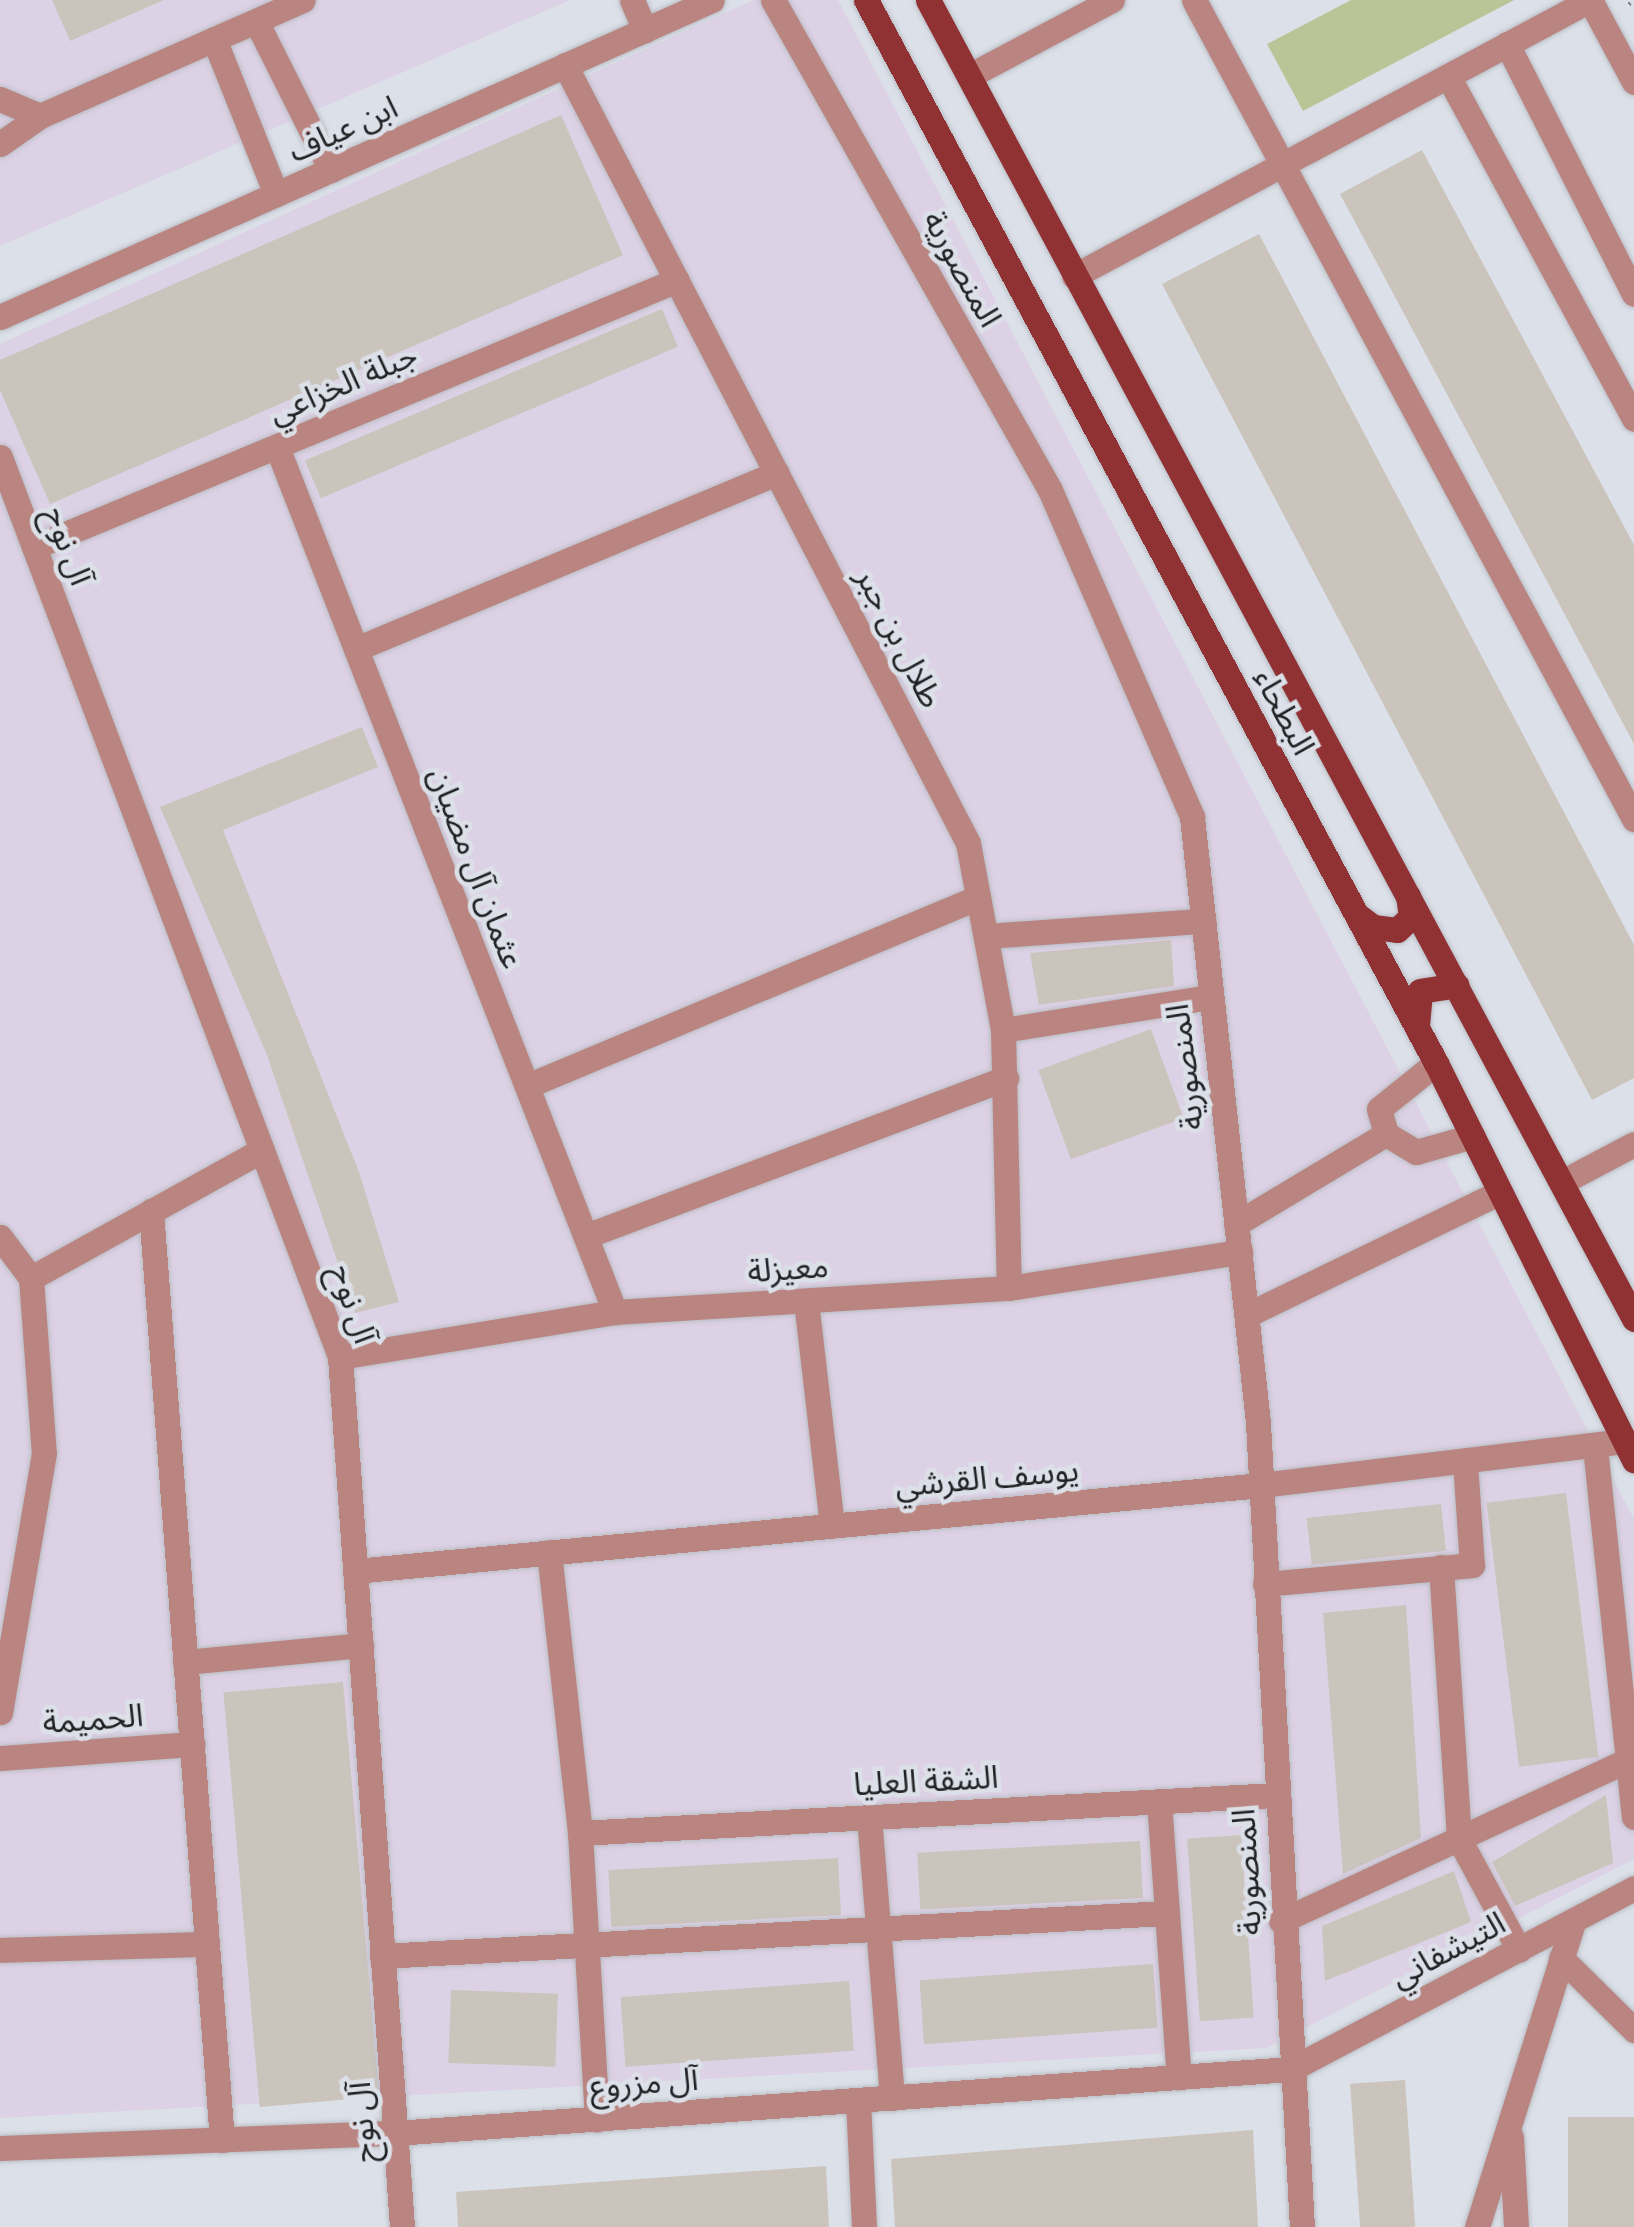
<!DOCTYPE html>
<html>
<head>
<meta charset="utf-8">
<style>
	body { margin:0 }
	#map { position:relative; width:1634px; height:2227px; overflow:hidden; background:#dce0e8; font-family:Cabin,"Noto Sans Arabic",sans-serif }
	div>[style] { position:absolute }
	.commercial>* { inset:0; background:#ddd1e5 }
	.green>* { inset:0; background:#bac496 }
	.building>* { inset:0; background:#cbc4bd; transform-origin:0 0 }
	.roads { filter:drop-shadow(0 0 2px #babec5) drop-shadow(0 0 2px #babec5) }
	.minor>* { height:25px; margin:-12.5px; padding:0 12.5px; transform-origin:12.5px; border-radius:12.5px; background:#ba8481 }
	.major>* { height:25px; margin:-12.5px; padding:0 12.5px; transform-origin:12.5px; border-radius:12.5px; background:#903133 }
	.rail>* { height:10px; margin-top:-5px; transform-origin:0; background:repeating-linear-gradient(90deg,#dce0e8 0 19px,#818389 0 38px); box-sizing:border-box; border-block:2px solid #818389 }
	span { translate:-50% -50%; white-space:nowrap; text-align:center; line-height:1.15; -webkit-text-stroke:9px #dce0e8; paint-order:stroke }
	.street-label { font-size:32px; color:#202124 }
</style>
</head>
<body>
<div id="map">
	<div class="commercial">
		<i style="clip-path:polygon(0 0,570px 0,0 246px)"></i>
		<i style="clip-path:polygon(753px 0,838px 0,1634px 1519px,1634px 1859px,1266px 2048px,0 2118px,0 344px)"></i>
	</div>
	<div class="green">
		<i style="clip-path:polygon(1351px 0,1514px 0,1303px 111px,1267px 44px)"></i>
	</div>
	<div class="building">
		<i style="clip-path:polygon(52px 0,164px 0,70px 41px)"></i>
		<i style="clip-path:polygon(561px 115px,623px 255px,50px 504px,0 390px,0 360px)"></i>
		<i style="clip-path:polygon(1422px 150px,1634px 545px,1634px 744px,1340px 194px)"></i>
		<i style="clip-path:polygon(1259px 234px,1634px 945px,1634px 1078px,1592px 1100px,1162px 284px)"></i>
		<i style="left:662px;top:309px;width:41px;height:388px;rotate:67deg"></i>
		<i style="clip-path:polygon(362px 727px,378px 767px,223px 830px,359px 1172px,399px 1302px,355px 1313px,267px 1055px,160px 807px)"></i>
		<i style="clip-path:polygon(1171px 940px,1174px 986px,1039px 1005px,1030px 953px)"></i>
		<i style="left:1151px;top:1029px;width:95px;height:120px;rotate:70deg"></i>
		<i style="left:1566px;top:1493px;width:266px;height:80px;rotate:83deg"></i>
		<i style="left:1441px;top:1504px;width:47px;height:135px;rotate:84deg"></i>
		<i style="clip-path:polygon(1406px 1605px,1421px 1838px,1343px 1874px,1323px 1613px)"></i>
		<i style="left:343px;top:1682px;width:416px;height:120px;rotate:85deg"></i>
		<i style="clip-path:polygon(1606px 1795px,1613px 1863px,1515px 1906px,1492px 1862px)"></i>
		<i style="left:1241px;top:1835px;width:183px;height:54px;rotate:86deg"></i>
		<i style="left:1140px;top:1841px;width:57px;height:223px;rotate:87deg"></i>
		<i style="left:838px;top:1858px;width:57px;height:230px;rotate:87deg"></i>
		<i style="clip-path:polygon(1454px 1871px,1471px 1922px,1325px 1981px,1322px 1926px)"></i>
		<i style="left:1153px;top:1964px;width:64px;height:234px;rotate:86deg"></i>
		<i style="left:849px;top:1981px;width:70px;height:229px;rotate:86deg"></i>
		<i style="left:451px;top:1990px;width:107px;height:73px;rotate:2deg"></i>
		<i style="left:1405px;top:2080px;width:147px;height:55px;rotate:86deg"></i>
		<i style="left:1634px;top:2117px;width:110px;height:66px;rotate:90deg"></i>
		<i style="clip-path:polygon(1253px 2130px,1258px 2227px,895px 2227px,891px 2159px)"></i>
		<i style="clip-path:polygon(826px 2166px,829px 2227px,458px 2227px,456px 2192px)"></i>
	</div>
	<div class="roads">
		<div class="minor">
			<i style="left:632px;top:0;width:33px;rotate:67deg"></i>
			<i style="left:773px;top:0;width:563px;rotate:60.52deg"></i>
			<i style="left:1050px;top:490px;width:357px;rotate:66.5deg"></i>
			<i style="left:1192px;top:817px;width:610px;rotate:83.78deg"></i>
			<i style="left:1258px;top:1423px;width:805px;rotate:86.87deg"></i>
			<i style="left:1194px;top:0;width:930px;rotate:61.75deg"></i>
			<i style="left:256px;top:21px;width:167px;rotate:63.3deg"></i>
			<i style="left:214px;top:39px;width:167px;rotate:68.2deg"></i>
			<i style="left:1507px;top:44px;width:280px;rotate:63.1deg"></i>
			<i style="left:565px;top:65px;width:876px;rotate:62.62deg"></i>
			<i style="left:968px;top:843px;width:190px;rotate:79.4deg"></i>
			<i style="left:1003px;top:1030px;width:258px;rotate:88.7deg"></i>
			<i style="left:969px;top:76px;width:162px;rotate:-28deg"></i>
			<i style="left:1448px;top:76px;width:390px;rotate:61.5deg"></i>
			<i style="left:0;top:99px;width:43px;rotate:23deg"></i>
			<i style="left:40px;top:116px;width:287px;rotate:-23.8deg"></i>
			<i style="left:0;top:144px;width:49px;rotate:-35deg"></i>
			<i style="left:1074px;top:276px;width:585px;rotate:-28.14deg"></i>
			<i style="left:1590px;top:0;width:93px;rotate:61.8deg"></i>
			<i style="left:0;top:317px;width:779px;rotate:-24deg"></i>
			<i style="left:277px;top:447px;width:929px;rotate:68.66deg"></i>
			<i style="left:0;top:457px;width:962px;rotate:69.3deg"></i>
			<i style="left:340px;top:1357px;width:872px;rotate:85.92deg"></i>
			<i style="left:34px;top:547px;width:696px;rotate:-22.55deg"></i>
			<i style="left:356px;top:649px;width:456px;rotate:-22.7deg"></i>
			<i style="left:986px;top:936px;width:218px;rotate:-4deg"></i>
			<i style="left:1003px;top:1030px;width:210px;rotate:-9.1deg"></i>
			<i style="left:1436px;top:1063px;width:73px;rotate:141.1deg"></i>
			<i style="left:1379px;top:1109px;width:26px;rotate:74deg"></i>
			<i style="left:1386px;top:1134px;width:35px;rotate:31deg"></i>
			<i style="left:1416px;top:1152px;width:59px;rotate:-15.7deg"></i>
			<i style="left:527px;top:1086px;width:489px;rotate:-22.7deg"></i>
			<i style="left:1562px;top:1182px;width:81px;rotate:-27.8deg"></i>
			<i style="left:151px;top:1211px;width:932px;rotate:85.63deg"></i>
			<i style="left:1236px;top:1224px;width:175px;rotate:-31deg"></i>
			<i style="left:586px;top:1236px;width:449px;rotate:-20.6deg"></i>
			<i style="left:0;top:1237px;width:51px;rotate:52.9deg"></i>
			<i style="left:31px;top:1278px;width:175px;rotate:85.8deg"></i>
			<i style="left:44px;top:1453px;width:263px;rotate:99.6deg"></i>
			<i style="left:31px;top:1278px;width:264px;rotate:-29deg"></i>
			<i style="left:806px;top:1301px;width:226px;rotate:83.4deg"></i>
			<i style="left:1247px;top:1315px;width:281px;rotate:-25.9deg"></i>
			<i style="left:340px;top:1357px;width:279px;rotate:-9.3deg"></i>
			<i style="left:615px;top:1312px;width:395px;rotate:-3.5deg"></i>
			<i style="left:1009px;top:1288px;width:234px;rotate:-8.9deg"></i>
			<i style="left:1595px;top:1447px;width:372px;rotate:84deg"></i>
			<i style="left:549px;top:1552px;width:283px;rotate:83.7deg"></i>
			<i style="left:580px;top:1833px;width:287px;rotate:86.6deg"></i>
			<i style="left:1441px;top:1567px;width:273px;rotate:86.2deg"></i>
			<i style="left:1459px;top:1839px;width:126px;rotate:61.6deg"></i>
			<i style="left:355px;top:1571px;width:910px;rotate:-5.42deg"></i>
			<i style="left:1261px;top:1485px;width:366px;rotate:-6.9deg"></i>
			<i style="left:1265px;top:1584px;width:208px;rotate:-5.2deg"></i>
			<i style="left:1472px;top:1565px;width:103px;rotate:-93.9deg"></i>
			<i style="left:185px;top:1662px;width:177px;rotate:-5.5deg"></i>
			<i style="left:0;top:1758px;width:193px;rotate:-4.2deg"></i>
			<i style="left:1159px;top:1801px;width:277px;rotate:85.9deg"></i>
			<i style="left:869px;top:1817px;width:282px;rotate:85.3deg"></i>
			<i style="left:580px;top:1833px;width:696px;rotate:-3.13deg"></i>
			<i style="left:1281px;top:1921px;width:383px;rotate:-24.9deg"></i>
			<i style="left:0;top:1950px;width:207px;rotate:-1.7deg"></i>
			<i style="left:382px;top:1956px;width:786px;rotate:-3.14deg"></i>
			<i style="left:1561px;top:1958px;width:103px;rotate:44.6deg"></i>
			<i style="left:858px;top:2100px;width:127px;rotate:87.3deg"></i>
			<i style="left:1511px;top:2137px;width:90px;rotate:86.8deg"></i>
			<i style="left:0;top:2148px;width:395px;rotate:-2.2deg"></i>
			<i style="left:395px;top:2133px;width:898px;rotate:-4.09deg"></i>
			<i style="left:1291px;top:2069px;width:388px;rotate:-27.8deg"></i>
			<i style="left:1477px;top:2227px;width:320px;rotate:-72.5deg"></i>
		</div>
		<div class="major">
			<i style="left:866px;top:0;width:1206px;rotate:61.8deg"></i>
			<i style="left:1436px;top:1063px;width:444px;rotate:63.5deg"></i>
			<i style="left:928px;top:0;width:1496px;rotate:61.84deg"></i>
			<i style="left:1357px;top:915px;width:20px;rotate:37deg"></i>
			<i style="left:1373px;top:927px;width:24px;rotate:7deg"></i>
			<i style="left:1397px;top:930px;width:19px;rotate:-43deg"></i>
			<i style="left:1411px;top:917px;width:21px;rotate:-98deg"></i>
			<i style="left:1417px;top:1026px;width:35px;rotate:-85deg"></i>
			<i style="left:1420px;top:991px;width:37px;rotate:-9deg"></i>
		</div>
	</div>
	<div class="rail">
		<i style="left:1632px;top:0;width:4px;rotate:56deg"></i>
	</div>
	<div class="street-label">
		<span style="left:343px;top:129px;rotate:-24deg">ابن عياف</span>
		<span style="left:962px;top:269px;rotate:61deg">المنصورية</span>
		<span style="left:343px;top:384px;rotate:-23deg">جبلة الخزاعي</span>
		<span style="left:68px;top:546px;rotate:69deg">آل نوح</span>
		<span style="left:899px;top:638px;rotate:63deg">طلال بن جبر</span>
		<span style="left:1284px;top:712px;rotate:62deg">البطحاء</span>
		<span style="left:476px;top:868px;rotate:69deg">عثمان آل مضيان</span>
		<span style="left:1185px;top:1067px;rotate:-97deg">المنصورية</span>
		<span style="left:788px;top:1269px;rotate:-4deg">معيزلة</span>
		<span style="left:353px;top:1304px;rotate:71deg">آل نوح</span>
		<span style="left:987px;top:1478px;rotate:-5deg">يوسف القرشي</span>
		<span style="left:93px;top:1719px;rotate:-4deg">الحميمة</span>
		<span style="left:926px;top:1781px;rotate:-3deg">الشقة العليا</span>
		<span style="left:1247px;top:1872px;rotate:-93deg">المنصورية</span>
		<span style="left:1448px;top:1950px;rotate:-28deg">التيشفاني</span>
		<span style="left:644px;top:2083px;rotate:-4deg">آل مزروع</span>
		<span style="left:362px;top:2122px;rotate:-94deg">آل نوح</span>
	</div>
</div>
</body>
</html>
